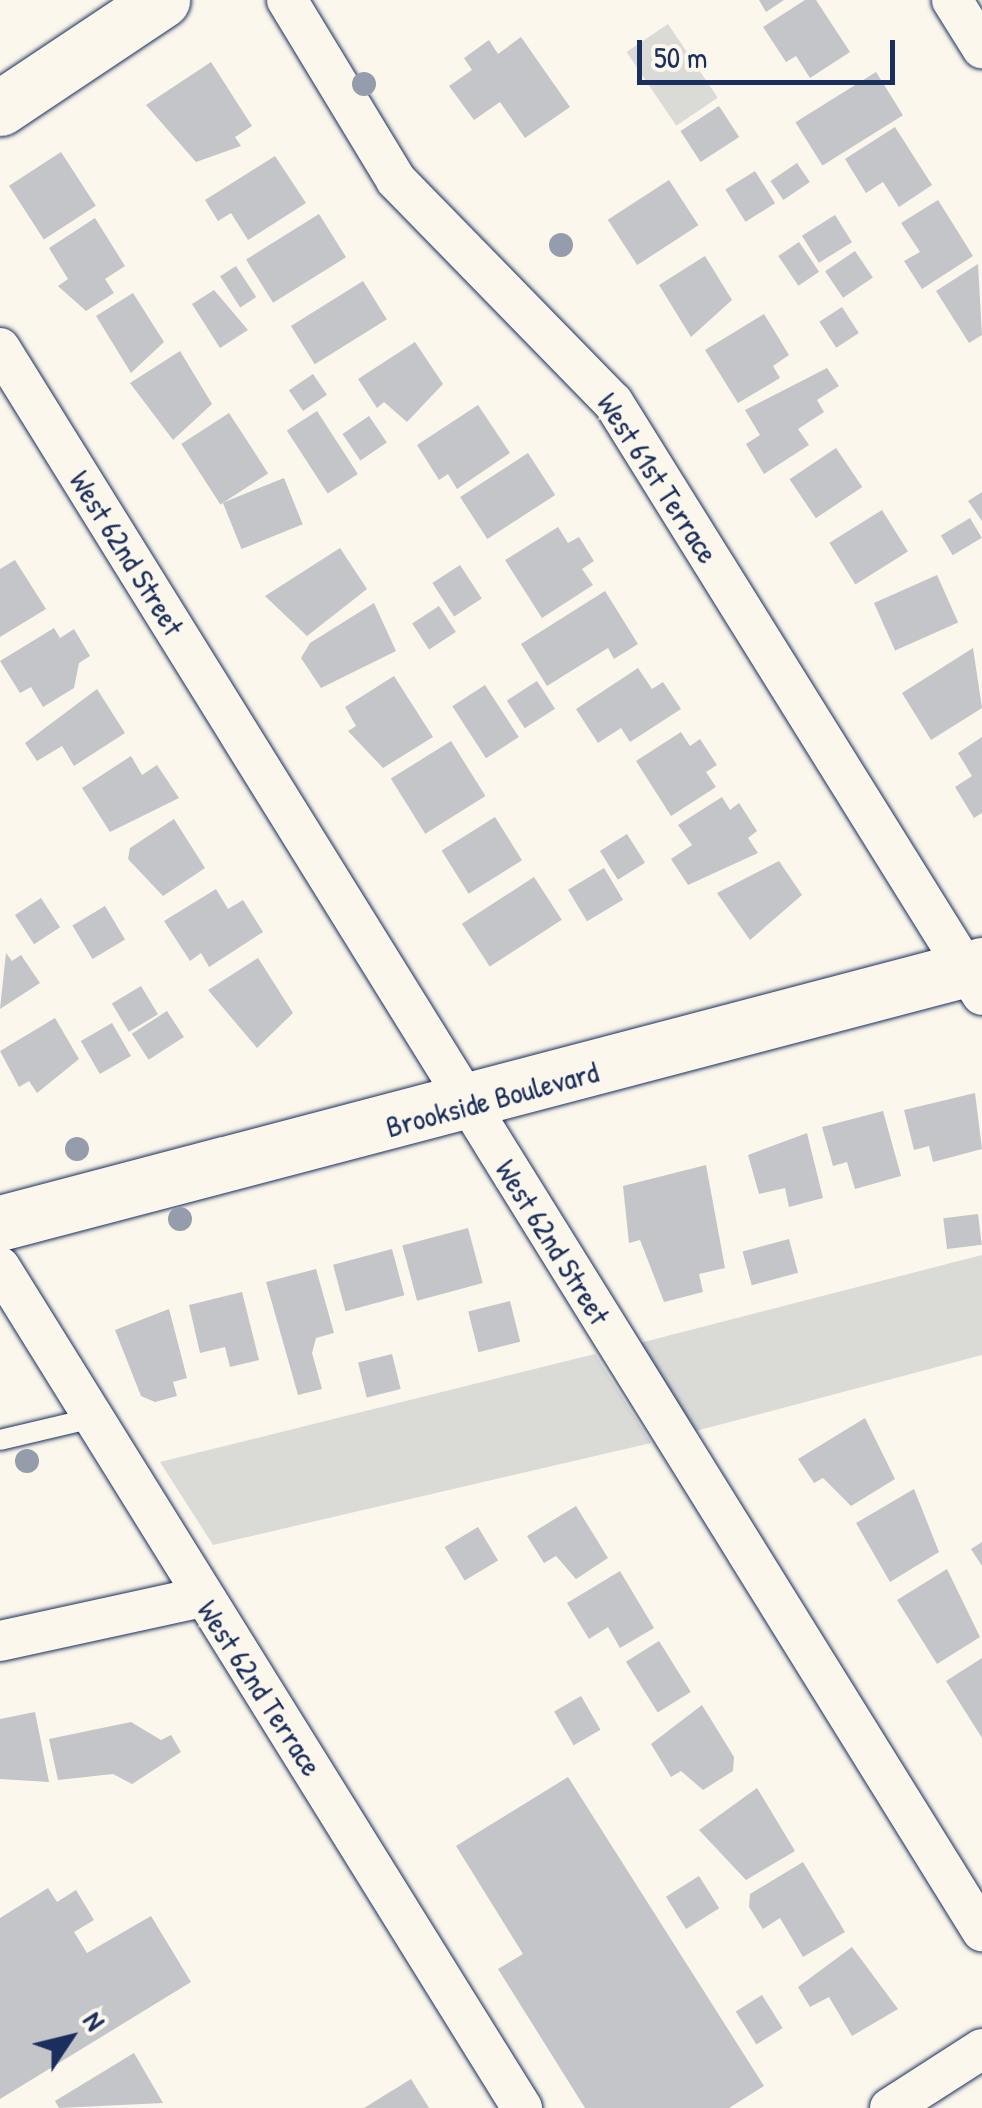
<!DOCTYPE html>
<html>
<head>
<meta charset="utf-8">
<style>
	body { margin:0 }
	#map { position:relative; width:982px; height:2108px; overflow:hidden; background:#fbf7ec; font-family:"Patrick Hand",sans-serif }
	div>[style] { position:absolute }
	.green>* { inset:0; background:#dadad7; transform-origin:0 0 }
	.building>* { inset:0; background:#c3c5c9; transform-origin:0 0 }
	.roads { filter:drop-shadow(0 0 2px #1b2f5e) drop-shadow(0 0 2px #1b2f5e) }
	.lane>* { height:20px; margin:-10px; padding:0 10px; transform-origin:10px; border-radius:10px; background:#fbf7ec }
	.street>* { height:40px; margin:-20px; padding:0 20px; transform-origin:20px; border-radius:20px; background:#fbf7ec }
	.secondary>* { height:55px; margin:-27.5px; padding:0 27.5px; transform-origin:27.5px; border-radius:27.5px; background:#fbf7ec }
	.trees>* { width:24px; height:24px; margin:-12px; border-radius:50%; background:#959cab }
	span { translate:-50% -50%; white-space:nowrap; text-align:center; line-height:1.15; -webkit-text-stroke:8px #fbf7ec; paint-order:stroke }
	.street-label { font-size:30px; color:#1b2f5e }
	.north { position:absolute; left:20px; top:1988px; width:100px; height:100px; -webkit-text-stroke:8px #fbf7ec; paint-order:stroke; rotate:55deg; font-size:28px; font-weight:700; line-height:40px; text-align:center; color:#1b2f5e }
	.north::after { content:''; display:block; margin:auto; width:35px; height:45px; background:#1b2f5e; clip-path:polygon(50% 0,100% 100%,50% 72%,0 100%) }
	.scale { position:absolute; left:637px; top:40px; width:258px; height:45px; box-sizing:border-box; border:5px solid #1b2f5e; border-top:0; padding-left:12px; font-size:30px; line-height:35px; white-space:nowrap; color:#1b2f5e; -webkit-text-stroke:8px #fbf7ec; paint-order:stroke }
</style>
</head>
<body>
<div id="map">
	<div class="green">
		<i style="left:668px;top:24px;width:89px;height:50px;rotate:56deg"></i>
		<i style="clip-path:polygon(982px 1255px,982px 1355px,692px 1432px,636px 1344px)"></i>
		<i style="clip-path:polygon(595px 1354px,651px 1443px,213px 1545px,160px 1462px)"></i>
	</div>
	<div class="building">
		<i style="clip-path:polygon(759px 0,784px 0,766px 12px)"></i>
		<i style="clip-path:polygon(805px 0,816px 0,850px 52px,810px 78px,796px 56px,786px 62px,763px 27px)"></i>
		<i style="clip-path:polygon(521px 37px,570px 107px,525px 138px,500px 102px,474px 120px,449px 86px,472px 70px,464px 58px,489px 40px,498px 54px)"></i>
		<i style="clip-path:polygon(211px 62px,252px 126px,235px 137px,241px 146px,196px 162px,146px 105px)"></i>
		<i style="left:876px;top:72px;width:51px;height:95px;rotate:58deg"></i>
		<i style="left:719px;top:106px;width:37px;height:46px;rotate:57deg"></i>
		<i style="clip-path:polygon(895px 127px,932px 185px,899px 207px,883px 182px,866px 193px,845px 159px)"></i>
		<i style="left:61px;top:152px;width:64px;height:62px;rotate:57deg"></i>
		<i style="clip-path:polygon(275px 156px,306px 203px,248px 240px,231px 213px,218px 221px,205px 200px)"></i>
		<i style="left:797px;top:163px;width:23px;height:32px;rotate:56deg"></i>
		<i style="left:755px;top:171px;width:38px;height:35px;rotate:58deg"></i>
		<i style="left:669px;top:180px;width:54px;height:73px;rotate:57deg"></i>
		<i style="clip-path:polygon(938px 200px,973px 256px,922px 289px,904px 261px,920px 252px,901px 223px)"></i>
		<i style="left:319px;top:214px;width:51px;height:86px;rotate:58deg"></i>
		<i style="left:835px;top:215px;width:32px;height:39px;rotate:58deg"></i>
		<i style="clip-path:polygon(95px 218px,125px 266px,105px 279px,114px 293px,86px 311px,58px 286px,68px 279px,49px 248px)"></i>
		<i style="left:799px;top:242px;width:36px;height:25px;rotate:56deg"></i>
		<i style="left:855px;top:251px;width:32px;height:36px;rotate:56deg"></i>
		<i style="clip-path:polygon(705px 256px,732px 300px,691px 337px,659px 285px)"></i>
		<i style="clip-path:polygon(978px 264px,982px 335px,969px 343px,936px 291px)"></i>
		<i style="left:236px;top:266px;width:37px;height:19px;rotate:57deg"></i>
		<i style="left:363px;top:281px;width:45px;height:85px;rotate:58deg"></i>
		<i style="clip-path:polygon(214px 290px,248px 330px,220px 348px,192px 304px)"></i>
		<i style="clip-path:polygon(133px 293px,164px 342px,131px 373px,96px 316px)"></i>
		<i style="left:842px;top:307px;width:31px;height:27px;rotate:57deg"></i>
		<i style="clip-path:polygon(764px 314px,789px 355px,773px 366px,780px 378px,738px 403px,705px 350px)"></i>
		<i style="clip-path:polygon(415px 342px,443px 384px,407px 422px,384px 402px,377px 408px,358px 379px)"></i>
		<i style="clip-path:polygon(180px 351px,212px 404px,173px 440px,130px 383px)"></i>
		<i style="clip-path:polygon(827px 368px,839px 386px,817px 400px,824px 412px,798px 429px,809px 445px,764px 474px,746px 444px,760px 435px,745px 410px)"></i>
		<i style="left:313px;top:374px;width:25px;height:29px;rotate:56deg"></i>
		<i style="clip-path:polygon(478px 405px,510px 453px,457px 489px,448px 474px,439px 480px,417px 445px)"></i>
		<i style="left:317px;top:411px;width:75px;height:36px;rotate:57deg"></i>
		<i style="left:229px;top:413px;width:72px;height:57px;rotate:57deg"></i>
		<i style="left:369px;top:416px;width:32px;height:32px;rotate:56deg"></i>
		<i style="left:836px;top:448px;width:47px;height:56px;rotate:56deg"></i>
		<i style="left:528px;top:453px;width:50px;height:81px;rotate:57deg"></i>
		<i style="left:284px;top:478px;width:50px;height:66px;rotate:68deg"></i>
		<i style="clip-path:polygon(982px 492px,982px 521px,968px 501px)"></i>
		<i style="left:882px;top:510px;width:49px;height:62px;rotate:58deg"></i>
		<i style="left:970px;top:518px;width:23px;height:34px;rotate:59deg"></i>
		<i style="clip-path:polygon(558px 527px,568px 543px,579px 537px,594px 561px,582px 569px,593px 585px,542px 618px,505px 560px)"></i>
		<i style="clip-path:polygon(340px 548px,367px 589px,307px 636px,265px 596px)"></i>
		<i style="clip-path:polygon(15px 560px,46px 609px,0 637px,0 569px)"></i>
		<i style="left:460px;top:565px;width:40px;height:33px;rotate:57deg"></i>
		<i style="left:937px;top:575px;width:52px;height:69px;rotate:66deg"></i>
		<i style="clip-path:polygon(605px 591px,638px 644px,614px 659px,608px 648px,547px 686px,521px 644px)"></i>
		<i style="clip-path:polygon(374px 603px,396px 651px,321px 688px,301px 658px,310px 643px)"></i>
		<i style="left:439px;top:606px;width:31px;height:32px;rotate:57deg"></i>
		<i style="clip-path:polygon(54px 628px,60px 638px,74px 629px,90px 656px,79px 663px,74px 688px,43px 707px,31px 687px,20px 693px,0 661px)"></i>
		<i style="clip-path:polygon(973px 648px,982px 708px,931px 740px,902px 693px)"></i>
		<i style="clip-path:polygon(638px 668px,652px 689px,663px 682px,681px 709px,630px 742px,621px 728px,598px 743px,576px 709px)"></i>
		<i style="clip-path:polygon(394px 676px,433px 737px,383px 768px,348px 731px,356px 726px,345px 707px)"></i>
		<i style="left:537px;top:681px;width:33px;height:36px;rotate:57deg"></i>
		<i style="left:485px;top:685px;width:62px;height:39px;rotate:57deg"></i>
		<i style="clip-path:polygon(97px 689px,125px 733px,74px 766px,62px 746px,37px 761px,25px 743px)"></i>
		<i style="clip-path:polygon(681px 732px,690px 746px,700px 739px,717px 765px,706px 772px,716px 787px,671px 816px,636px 761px)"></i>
		<i style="clip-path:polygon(982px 737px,982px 813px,974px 818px,955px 787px,972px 776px,958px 753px)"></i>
		<i style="left:451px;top:741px;width:65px;height:71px;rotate:58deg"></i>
		<i style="clip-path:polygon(131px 756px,142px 775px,157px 765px,179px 798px,110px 832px,82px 788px)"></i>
		<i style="clip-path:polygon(722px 797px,730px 810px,739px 803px,757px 831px,748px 838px,758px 853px,688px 885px,671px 859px,692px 845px,678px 825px)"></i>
		<i style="left:495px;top:817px;width:51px;height:63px;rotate:58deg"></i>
		<i style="clip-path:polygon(174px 819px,205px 868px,163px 896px,128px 859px,130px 848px)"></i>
		<i style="left:627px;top:834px;width:34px;height:32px;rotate:58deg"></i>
		<i style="clip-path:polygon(779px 861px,802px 895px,750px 940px,717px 893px)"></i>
		<i style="left:604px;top:868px;width:37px;height:42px;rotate:59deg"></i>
		<i style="left:534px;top:877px;width:51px;height:86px;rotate:57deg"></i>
		<i style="clip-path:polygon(216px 889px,228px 909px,243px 900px,263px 932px,209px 967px,201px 953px,190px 961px,164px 921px)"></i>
		<i style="left:41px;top:898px;width:35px;height:31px;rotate:57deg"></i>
		<i style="left:105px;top:906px;width:39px;height:38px;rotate:59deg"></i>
		<i style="clip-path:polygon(6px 953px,12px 961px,21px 955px,40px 983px,0 1009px)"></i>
		<i style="clip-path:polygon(258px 958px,293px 1013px,257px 1048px,208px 990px)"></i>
		<i style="left:141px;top:986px;width:33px;height:34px;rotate:59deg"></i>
		<i style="left:167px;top:1011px;width:31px;height:42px;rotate:57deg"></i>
		<i style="clip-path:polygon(55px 1018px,79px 1059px,37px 1093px,29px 1081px,19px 1087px,0 1051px)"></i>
		<i style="left:112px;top:1023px;width:38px;height:36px;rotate:60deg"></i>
		<i style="clip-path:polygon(975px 1093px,982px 1149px,933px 1162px,929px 1146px,914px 1150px,904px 1110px)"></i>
		<i style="clip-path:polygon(883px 1111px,901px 1176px,855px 1189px,847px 1162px,833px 1166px,822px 1127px)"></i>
		<i style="clip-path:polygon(807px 1133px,823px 1198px,789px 1207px,785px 1188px,759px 1194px,748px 1155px)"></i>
		<i style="clip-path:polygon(706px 1165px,725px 1268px,699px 1274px,703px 1292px,664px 1302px,640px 1240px,629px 1243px,623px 1186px)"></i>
		<i style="left:978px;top:1214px;width:31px;height:35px;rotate:83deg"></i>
		<i style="left:468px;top:1228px;width:57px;height:68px;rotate:75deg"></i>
		<i style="left:789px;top:1239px;width:35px;height:48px;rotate:75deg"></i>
		<i style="left:392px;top:1249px;width:48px;height:61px;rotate:75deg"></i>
		<i style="clip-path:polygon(316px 1269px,334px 1333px,316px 1338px,312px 1353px,322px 1389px,298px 1395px,266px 1282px)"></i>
		<i style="clip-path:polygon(242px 1292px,259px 1360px,230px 1367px,225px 1347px,200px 1353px,189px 1305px)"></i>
		<i style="left:510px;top:1301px;width:42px;height:43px;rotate:76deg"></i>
		<i style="clip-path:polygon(169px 1309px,187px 1378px,173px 1382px,177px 1396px,155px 1402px,141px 1396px,115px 1330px)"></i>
		<i style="left:392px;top:1354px;width:36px;height:35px;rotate:76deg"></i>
		<i style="clip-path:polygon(865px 1418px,895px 1479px,851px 1506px,823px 1478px,814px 1483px,798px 1459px)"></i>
		<i style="clip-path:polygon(914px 1489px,939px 1552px,890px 1582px,856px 1523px)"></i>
		<i style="clip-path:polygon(576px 1506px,608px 1558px,576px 1579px,556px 1556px,544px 1563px,527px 1536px)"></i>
		<i style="left:478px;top:1527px;width:39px;height:39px;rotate:59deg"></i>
		<i style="clip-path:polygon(982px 1542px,982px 1566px,971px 1549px)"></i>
		<i style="clip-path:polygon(947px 1569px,980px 1637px,937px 1664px,897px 1600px)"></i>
		<i style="clip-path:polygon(620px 1571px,654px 1628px,620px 1648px,608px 1627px,589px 1639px,567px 1603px)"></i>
		<i style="left:659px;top:1641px;width:60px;height:39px;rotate:58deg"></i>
		<i style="clip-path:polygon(982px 1658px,982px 1738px,946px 1681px)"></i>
		<i style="left:581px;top:1696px;width:39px;height:31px;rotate:60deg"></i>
		<i style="clip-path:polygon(702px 1705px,734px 1757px,733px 1771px,703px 1790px,681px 1771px,671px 1777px,651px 1744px)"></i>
		<i style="clip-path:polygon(35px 1712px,49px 1782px,0 1779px,0 1719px)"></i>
		<i style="clip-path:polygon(131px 1722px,161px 1740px,171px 1735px,181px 1752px,132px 1784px,113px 1774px,58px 1780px,49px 1739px)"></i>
		<i style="clip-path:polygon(568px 1777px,764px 2086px,729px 2108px,585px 2108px,498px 1969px,523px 1954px,456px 1846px)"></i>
		<i style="clip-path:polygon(757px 1788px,795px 1851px,746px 1880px,699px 1830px)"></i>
		<i style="clip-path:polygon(803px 1862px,845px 1932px,803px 1957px,780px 1918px,763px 1929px,749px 1907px,750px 1894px)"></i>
		<i style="left:699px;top:1876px;width:38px;height:39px;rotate:58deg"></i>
		<i style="clip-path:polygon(48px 1888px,57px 1902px,76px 1890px,94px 1920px,74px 1932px,87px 1953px,151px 1916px,191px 1982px,0 2099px,0 1918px)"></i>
		<i style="clip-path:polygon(852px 1947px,898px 2009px,852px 2036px,829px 1997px,810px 2007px,798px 1987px)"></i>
		<i style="left:762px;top:1995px;width:39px;height:31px;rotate:58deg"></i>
		<i style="clip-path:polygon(134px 2053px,163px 2103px,59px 2108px,55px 2101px)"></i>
		<i style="clip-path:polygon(411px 2079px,429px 2108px,364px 2108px)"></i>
	</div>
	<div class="roads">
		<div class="lane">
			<i style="left:0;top:1440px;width:91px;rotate:-13.3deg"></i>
		</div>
		<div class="street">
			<i style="left:287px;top:0;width:210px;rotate:58.8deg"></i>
			<i style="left:396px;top:180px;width:310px;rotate:45.7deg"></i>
			<i style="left:613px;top:402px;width:698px;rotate:58.11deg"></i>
			<i style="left:952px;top:0;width:57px;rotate:58deg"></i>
			<i style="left:0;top:348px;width:1863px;rotate:58.19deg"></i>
			<i style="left:0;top:1267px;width:990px;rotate:58.17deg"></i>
			<i style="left:0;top:1641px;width:206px;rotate:-12.3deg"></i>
			<i style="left:890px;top:2108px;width:109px;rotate:-32.7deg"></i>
		</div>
		<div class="secondary">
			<i style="left:0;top:108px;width:195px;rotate:-33.7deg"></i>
			<i style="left:0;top:1223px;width:1015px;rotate:-14.72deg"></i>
		</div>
	</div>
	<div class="trees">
		<i style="left:364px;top:84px"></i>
		<i style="left:561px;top:245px"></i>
		<i style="left:77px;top:1149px"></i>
		<i style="left:180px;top:1219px"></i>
		<i style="left:27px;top:1461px"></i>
	</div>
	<div class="street-label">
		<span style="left:658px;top:478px;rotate:57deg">West 61st Terrace</span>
		<span style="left:127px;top:553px;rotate:58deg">West 62nd Street</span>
		<span style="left:492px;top:1099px;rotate:-15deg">Brookside Boulevard</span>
		<span style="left:553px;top:1242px;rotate:58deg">West 62nd Street</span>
		<span style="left:260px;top:1688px;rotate:57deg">West 62nd Terrace</span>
	</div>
	<div class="north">N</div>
	<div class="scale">50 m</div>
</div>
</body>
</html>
